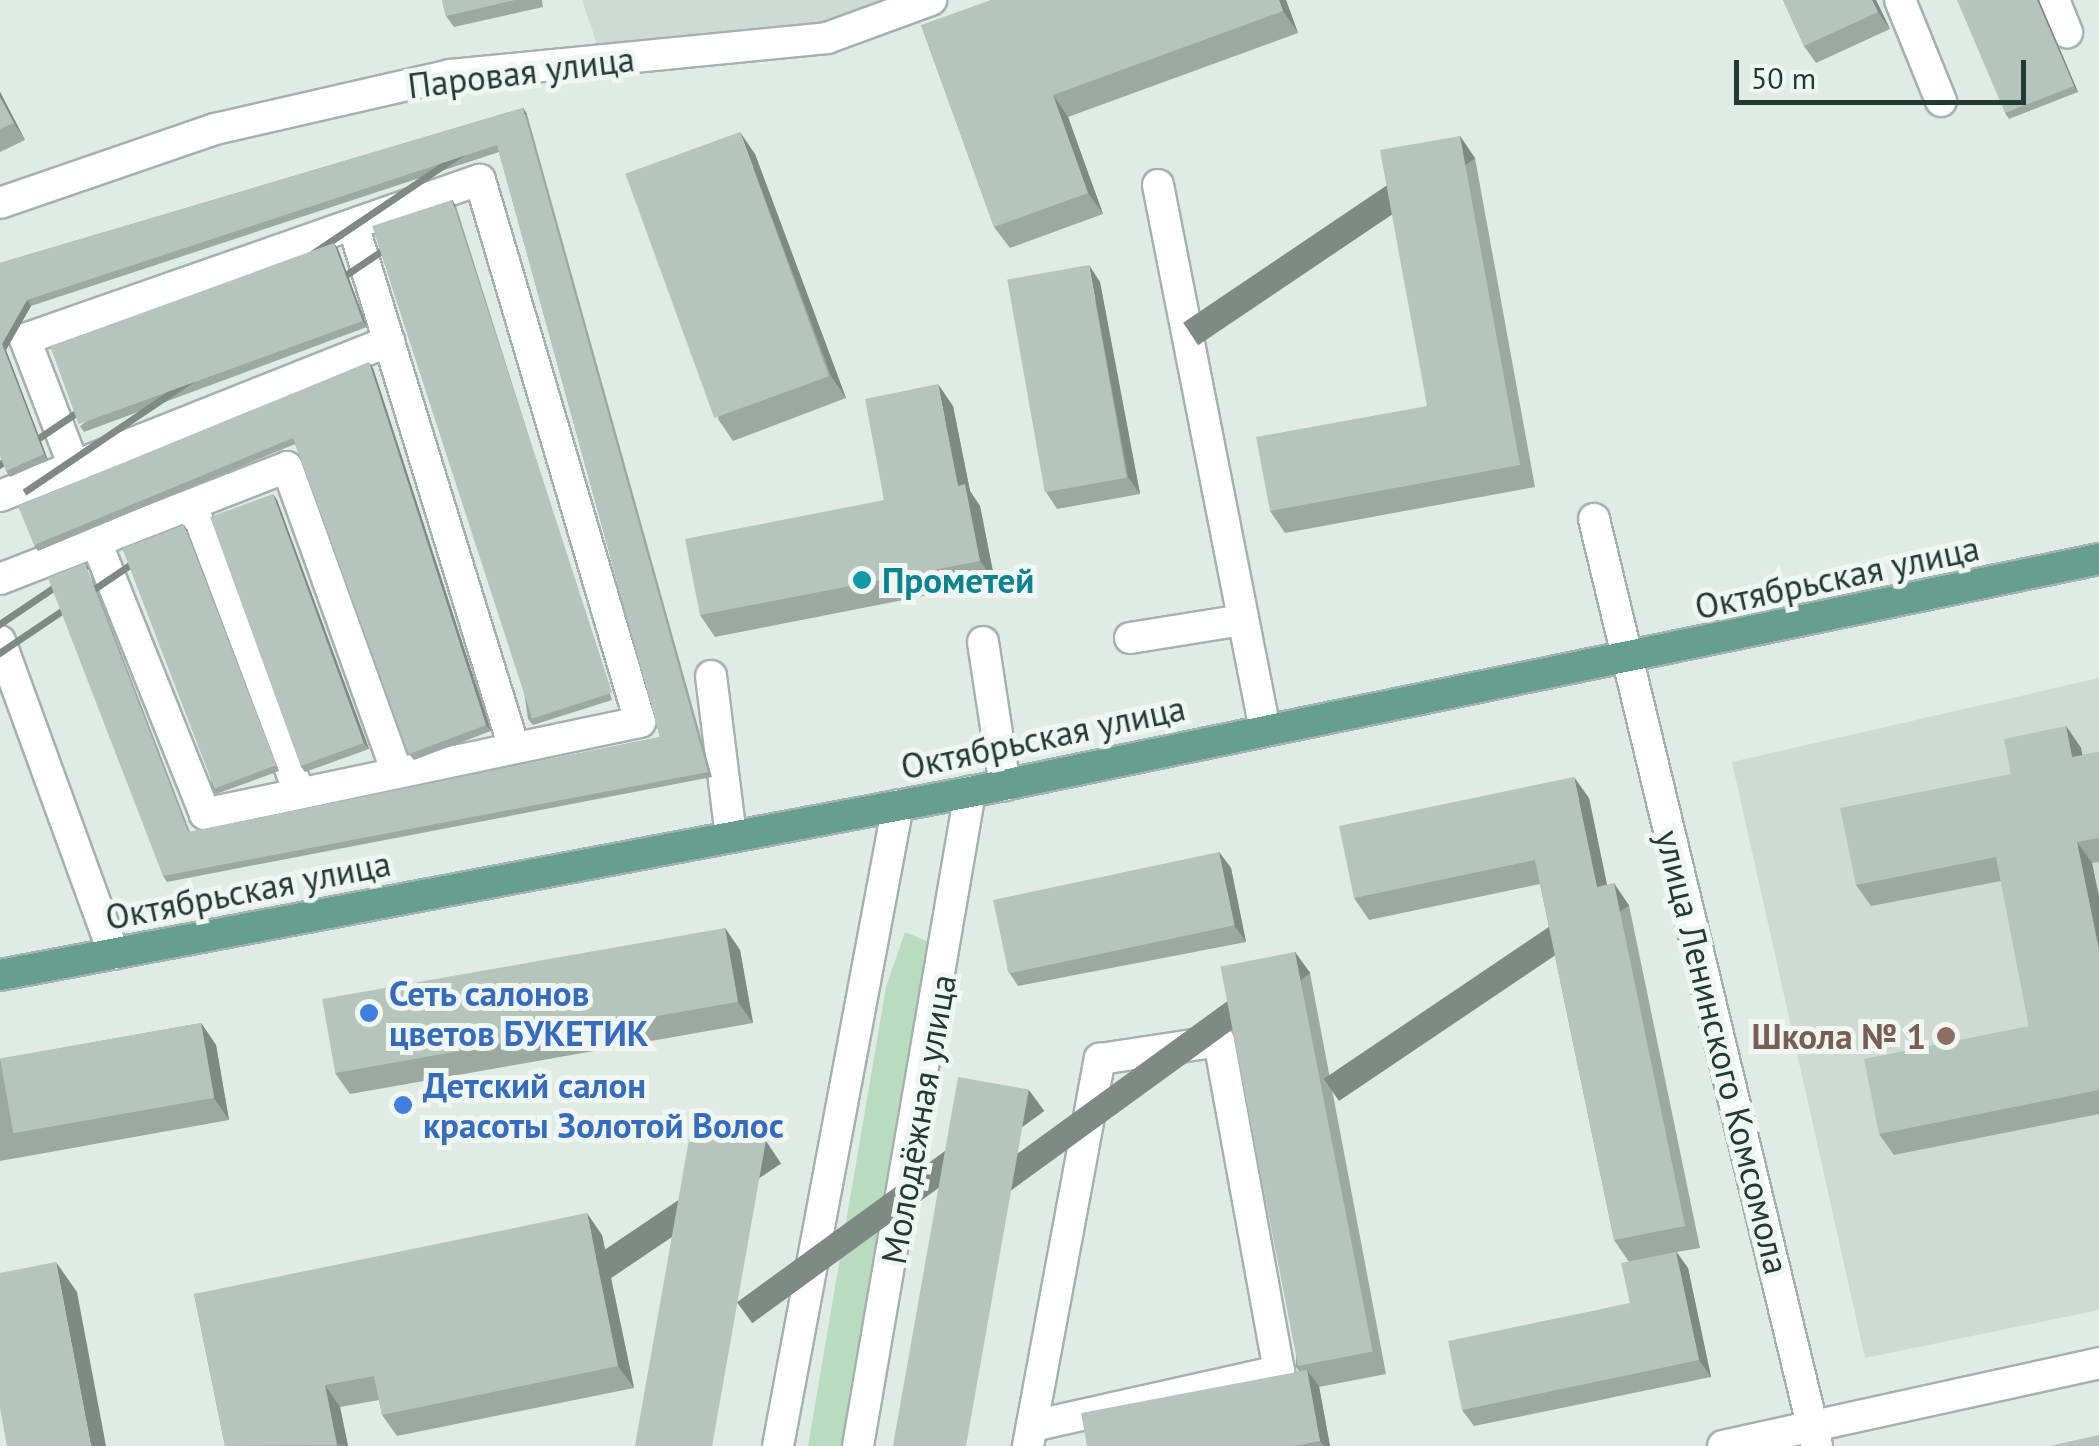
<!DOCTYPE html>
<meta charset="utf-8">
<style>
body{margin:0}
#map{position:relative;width:2099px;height:1446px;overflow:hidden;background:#e0ebe5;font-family:"PT Sans",sans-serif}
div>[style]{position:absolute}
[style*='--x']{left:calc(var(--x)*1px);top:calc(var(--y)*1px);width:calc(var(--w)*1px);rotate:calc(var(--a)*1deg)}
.built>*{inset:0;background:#cedad4}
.green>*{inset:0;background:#b9dcc0}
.roads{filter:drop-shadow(2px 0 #a3b2ac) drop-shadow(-2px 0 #a3b2ac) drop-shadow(0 2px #a3b2ac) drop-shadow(0 -2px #a3b2ac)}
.minor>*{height:30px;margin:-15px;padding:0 15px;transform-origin:15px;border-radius:15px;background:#fff}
.major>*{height:30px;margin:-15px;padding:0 15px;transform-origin:15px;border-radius:15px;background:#659f8d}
.wall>*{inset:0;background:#9ca9a3}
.shaded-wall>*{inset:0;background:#7f8a85;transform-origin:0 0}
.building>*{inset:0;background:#b5c5be;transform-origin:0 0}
.dots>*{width:28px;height:28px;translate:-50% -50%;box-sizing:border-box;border:5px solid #f0f7f3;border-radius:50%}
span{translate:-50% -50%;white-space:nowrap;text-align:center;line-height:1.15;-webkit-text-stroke:10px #f0f7f3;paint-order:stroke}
.street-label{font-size:35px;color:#213a32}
.culture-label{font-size:35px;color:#0d838f;font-weight:700}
.left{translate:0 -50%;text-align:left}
.shop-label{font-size:35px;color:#366cbe;font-weight:700}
.education-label{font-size:35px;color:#785e54;font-weight:700}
.right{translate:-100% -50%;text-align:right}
.scale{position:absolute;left:1734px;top:60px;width:292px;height:45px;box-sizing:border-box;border:5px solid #213a32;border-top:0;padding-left:12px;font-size:30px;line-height:35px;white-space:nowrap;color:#213a32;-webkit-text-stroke:8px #f0f7f3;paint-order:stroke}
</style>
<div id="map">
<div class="built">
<i style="clip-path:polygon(582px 0,886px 0,830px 22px,634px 58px,597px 44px)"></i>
<i style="clip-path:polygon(2099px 678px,2099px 1310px,1865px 1358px,1732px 762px)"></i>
</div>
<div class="green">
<i style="clip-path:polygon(905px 932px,929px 942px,841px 1446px,808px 1446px,886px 987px)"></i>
</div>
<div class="roads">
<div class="minor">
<i style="--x:1900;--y:0;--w:109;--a:67.9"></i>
<i style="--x:2054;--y:0;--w:35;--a:68"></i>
<i style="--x:1158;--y:185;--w:555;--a:78.89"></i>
<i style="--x:0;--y:203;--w:227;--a:-19"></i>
<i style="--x:215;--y:129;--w:242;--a:-12.9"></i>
<i style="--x:451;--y:75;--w:378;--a:-5.6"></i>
<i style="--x:827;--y:38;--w:111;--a:-20.1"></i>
<i style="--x:353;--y:225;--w:547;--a:72.89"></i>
<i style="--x:73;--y:464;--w:134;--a:-111"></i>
<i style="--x:25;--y:339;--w:482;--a:-19.3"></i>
<i style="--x:480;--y:180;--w:565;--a:73.55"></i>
<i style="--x:640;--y:722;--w:445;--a:168.1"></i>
<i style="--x:205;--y:814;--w:293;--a:-111.8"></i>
<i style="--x:0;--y:496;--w:419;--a:-21.7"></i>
<i style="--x:192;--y:505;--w:306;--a:69.6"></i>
<i style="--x:1594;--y:519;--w:953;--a:76.47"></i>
<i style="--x:0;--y:579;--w:308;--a:-21.3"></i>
<i style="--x:287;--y:467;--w:324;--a:70.2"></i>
<i style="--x:1130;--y:638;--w:114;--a:-9.1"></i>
<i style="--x:0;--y:641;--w:333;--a:70"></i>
<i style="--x:983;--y:642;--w:145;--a:81.3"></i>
<i style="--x:711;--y:676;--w:162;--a:82.9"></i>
<i style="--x:778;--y:1446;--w:652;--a:-79.4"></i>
<i style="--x:858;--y:1446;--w:664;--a:-80.28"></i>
<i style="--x:1028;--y:1446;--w:394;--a:-79.5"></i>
<i style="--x:1100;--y:1059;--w:120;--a:-8.6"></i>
<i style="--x:1219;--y:1041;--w:335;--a:79.7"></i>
<i style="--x:1279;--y:1371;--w:253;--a:167.4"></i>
<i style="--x:1723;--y:1446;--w:385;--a:-12.4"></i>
</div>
<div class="major">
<i style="--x:0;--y:975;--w:987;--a:-10.68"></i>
<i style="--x:970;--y:792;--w:1153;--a:-11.66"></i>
</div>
</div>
<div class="wall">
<i style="clip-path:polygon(442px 0,542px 0,543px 7px,454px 27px,446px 16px)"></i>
<i style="clip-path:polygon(1286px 0,1298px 33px,1068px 117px,1103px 214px,1010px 248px,994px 227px,921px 25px)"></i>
<i style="clip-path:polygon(1783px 0,1876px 0,1890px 29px,1816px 63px,1804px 46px)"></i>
<i style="clip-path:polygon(2039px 0,2078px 92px,2009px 119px,2005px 113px)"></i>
<i style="clip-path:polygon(0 92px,25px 140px,0 152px)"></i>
<i style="clip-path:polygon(523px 108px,527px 114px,712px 777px,167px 882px,163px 876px,89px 569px,190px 832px,660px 737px,499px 152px,31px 306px,6px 350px,48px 460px,10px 477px,6px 471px,0 263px)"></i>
<i style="clip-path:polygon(1460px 136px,1475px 158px,1535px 487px,1285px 533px,1270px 511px,1427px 406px)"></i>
<i style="clip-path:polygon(755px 154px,846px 398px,733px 441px,718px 419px)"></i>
<i style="clip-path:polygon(452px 200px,456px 206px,612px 700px,533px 725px,528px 719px)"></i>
<i style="clip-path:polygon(334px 243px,338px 249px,367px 327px,84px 432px,80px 426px)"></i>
<i style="clip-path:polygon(1100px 282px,1140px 494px,1057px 509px,1046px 492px)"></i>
<i style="clip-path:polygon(373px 368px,491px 731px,414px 760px,409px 754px,295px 444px,38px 551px,34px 545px)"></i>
<i style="clip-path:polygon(953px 406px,970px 491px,980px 506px,995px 582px,715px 637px,700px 615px,884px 500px)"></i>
<i style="clip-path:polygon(273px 494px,277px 500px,369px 749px,305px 772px,301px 767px)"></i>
<i style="clip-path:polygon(184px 525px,188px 531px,279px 771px,216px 794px,212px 788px)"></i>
<i style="clip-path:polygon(2066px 726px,2081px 748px,2082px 755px,2099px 752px,2099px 862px,2092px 863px,2099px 897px,2099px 1114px,1894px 1155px,1879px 1134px,2029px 1026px,2001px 881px,1871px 906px,1856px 885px,2011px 774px)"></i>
<i style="clip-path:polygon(1589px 798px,1607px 885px,1629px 905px,1700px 1248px,1677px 1252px,1688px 1268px,1711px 1377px,1474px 1426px,1462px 1410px,1630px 1303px,1629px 1262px,1614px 1240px,1540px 884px,1369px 920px,1354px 898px)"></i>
<i style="clip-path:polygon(1219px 852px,1231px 868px,1246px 942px,1018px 986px,1007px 969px)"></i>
<i style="clip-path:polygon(725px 928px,740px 950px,753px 1023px,350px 1094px,335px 1073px)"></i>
<i style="clip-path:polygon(1295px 952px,1310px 973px,1386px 1374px,1319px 1387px,1330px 1446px,1087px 1446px,1299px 1371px,1296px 1367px)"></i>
<i style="clip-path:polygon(201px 1023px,216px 1045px,229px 1120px,0 1161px,0 1059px)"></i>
<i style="clip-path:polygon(602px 1235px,634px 1388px,397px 1436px,382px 1415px,379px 1400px,340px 1407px,348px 1446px,225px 1446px,194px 1294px)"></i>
</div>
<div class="shaded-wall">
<i style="clip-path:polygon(1279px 0,1286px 0,1298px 33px,1283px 11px)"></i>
<i style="clip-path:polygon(1872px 0,1876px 0,1890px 29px,1878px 12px)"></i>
<i style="clip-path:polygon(2037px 0,2039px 0,2078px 92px,2074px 86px)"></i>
<i style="clip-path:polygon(0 92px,25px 140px,14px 123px,0 97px)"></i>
<i style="clip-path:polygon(1053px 95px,1068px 117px,1103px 214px,1088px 193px)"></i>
<i style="left:523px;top:108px;width:7px;height:689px;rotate:56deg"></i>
<i style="clip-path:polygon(740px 132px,755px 154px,846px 398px,831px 376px)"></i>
<i style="left:1460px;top:136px;width:27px;height:334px;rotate:56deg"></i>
<i style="left:452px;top:200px;width:7px;height:518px;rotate:56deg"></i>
<i style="clip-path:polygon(334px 243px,338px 249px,367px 327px,363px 321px)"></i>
<i style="clip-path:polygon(1089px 265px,1100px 282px,1140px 494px,1128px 477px)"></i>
<i style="clip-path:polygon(27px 300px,31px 306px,6px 350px,48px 460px,44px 454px,2px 344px)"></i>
<i style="clip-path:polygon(369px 362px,373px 368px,491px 731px,486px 725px)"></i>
<i style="clip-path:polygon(938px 384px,953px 406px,970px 491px,980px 506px,995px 582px,980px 561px,958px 486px)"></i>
<i style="clip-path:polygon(273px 494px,277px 500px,369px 749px,364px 743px)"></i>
<i style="left:184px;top:525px;width:7px;height:257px;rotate:56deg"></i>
<i style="left:85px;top:563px;width:7px;height:288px;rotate:56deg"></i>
<i style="clip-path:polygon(2066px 726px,2081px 748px,2087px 779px,2072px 757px)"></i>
<i style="clip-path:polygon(1574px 777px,1589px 798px,1612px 909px,1597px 887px)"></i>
<i style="clip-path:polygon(2077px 842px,2092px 863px,2099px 897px,2099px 950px)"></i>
<i style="clip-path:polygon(1219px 852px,1231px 868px,1246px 942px,1234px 925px)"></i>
<i style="left:1614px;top:883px;width:27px;height:350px;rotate:56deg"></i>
<i style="clip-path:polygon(725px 928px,740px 950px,753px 1023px,738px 1002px)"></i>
<i style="left:1295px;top:952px;width:26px;height:407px;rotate:54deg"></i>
<i style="clip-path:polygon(201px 1023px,216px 1045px,229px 1120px,214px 1098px)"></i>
<i style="left:1029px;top:1090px;width:26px;height:361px;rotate:54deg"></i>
<i style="left:766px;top:1141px;width:27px;height:310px;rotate:56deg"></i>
<i style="clip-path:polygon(587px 1213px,602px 1235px,634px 1388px,618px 1366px)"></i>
<i style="clip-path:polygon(1676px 1252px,1688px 1268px,1711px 1377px,1699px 1360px)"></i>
<i style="clip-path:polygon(56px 1262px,77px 1292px,106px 1446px,91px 1446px)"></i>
<i style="clip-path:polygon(1307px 1370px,1319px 1386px,1330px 1446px,1324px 1446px,1320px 1441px)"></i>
<i style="clip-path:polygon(325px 1385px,340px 1407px,348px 1446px,337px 1445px)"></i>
</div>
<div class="building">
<i style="clip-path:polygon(442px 0,515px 0,446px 16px)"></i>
<i style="clip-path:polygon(991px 0,1279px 0,1283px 11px,1053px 95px,1088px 193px,994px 227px,921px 25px)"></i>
<i style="clip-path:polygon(1783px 0,1872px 0,1878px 12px,1804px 46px)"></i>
<i style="clip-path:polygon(1957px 0,2037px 0,2074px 86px,2005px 113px)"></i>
<i style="clip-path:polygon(0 97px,14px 123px,0 129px)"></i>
<i style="clip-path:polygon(523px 108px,708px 772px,163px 876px,48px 578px,85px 563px,188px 832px,660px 737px,497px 145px,27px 300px,2px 344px,44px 454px,6px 471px,0 456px,0 263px)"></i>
<i style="left:740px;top:132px;width:260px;height:122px;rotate:70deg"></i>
<i style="clip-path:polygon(1460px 136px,1520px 465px,1270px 511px,1256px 437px,1427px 406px,1380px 150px)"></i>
<i style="left:452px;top:200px;width:518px;height:84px;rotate:72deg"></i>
<i style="left:334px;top:243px;width:83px;height:302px;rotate:70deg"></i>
<i style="left:1089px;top:265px;width:216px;height:83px;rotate:80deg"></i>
<i style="clip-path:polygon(369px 362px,486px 725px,409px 754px,293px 438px,34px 545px,18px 506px)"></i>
<i style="clip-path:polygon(938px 384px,958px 486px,965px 484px,980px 561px,700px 615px,685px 539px,884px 500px,865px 399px)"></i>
<i style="left:273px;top:494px;width:265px;height:67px;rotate:70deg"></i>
<i style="left:184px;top:525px;width:257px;height:66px;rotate:69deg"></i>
<i style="clip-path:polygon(2066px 726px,2072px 757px,2099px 752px,2099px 838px,2077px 842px,2099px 950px,2099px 1090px,1879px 1134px,1864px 1059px,2029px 1026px,1996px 857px,1856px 885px,1840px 808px,2011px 774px,2004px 739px)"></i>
<i style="clip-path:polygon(1574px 777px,1597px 887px,1614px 883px,1685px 1226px,1614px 1240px,1535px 860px,1354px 898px,1339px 826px)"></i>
<i style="left:1219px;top:852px;width:75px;height:231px;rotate:78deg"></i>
<i style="left:725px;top:928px;width:75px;height:409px;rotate:80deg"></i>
<i style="left:1295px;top:952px;width:407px;height:76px;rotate:79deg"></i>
<i style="left:201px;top:1023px;width:76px;height:204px;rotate:80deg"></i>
<i style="left:958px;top:1077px;width:72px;height:375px;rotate:10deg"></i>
<i style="left:691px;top:1128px;width:76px;height:323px;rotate:10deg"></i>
<i style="clip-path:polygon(587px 1213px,618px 1366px,382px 1415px,374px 1376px,325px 1385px,337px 1445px,225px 1446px,194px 1294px)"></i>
<i style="clip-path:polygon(1676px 1252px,1699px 1360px,1462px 1410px,1448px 1341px,1630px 1303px,1621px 1263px)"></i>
<i style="clip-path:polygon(56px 1262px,91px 1446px,7px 1446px,0 1408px,0 1273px)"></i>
<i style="clip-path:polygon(1307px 1370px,1320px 1441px,1294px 1446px,1087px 1446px,1081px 1413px)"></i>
<i style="clip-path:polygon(2099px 1435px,2099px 1446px,2049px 1446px)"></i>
</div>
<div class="dots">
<i style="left:862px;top:580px;background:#0f9aa8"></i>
<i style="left:369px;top:1013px;background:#3f7fe0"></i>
<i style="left:1946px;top:1036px;background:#8d6e63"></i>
<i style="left:403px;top:1105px;background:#3f7fe0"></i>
</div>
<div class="street-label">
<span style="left:521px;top:72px;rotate:-7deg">Паровая улица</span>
<span style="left:1837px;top:577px;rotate:-12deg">Октябрьская улица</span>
<span style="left:1043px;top:737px;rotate:-12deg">Октябрьская улица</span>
<span style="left:248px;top:890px;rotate:-11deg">Октябрьская улица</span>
<span style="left:1723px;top:1052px;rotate:76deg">улица Ленинского Комсомола</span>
<span style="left:918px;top:1119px;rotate:-80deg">Молодёжная улица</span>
</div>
<div class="culture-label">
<span class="left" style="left:882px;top:580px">Прометей</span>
</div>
<div class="shop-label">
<span class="left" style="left:389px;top:1013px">Сеть салонов<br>цветов БУКЕТИК</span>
<span class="left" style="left:423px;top:1105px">Детский салон<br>красоты Золотой Волос</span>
</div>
<div class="education-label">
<span class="right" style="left:1926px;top:1036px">Школа № 1</span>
</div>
<div class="scale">50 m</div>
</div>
